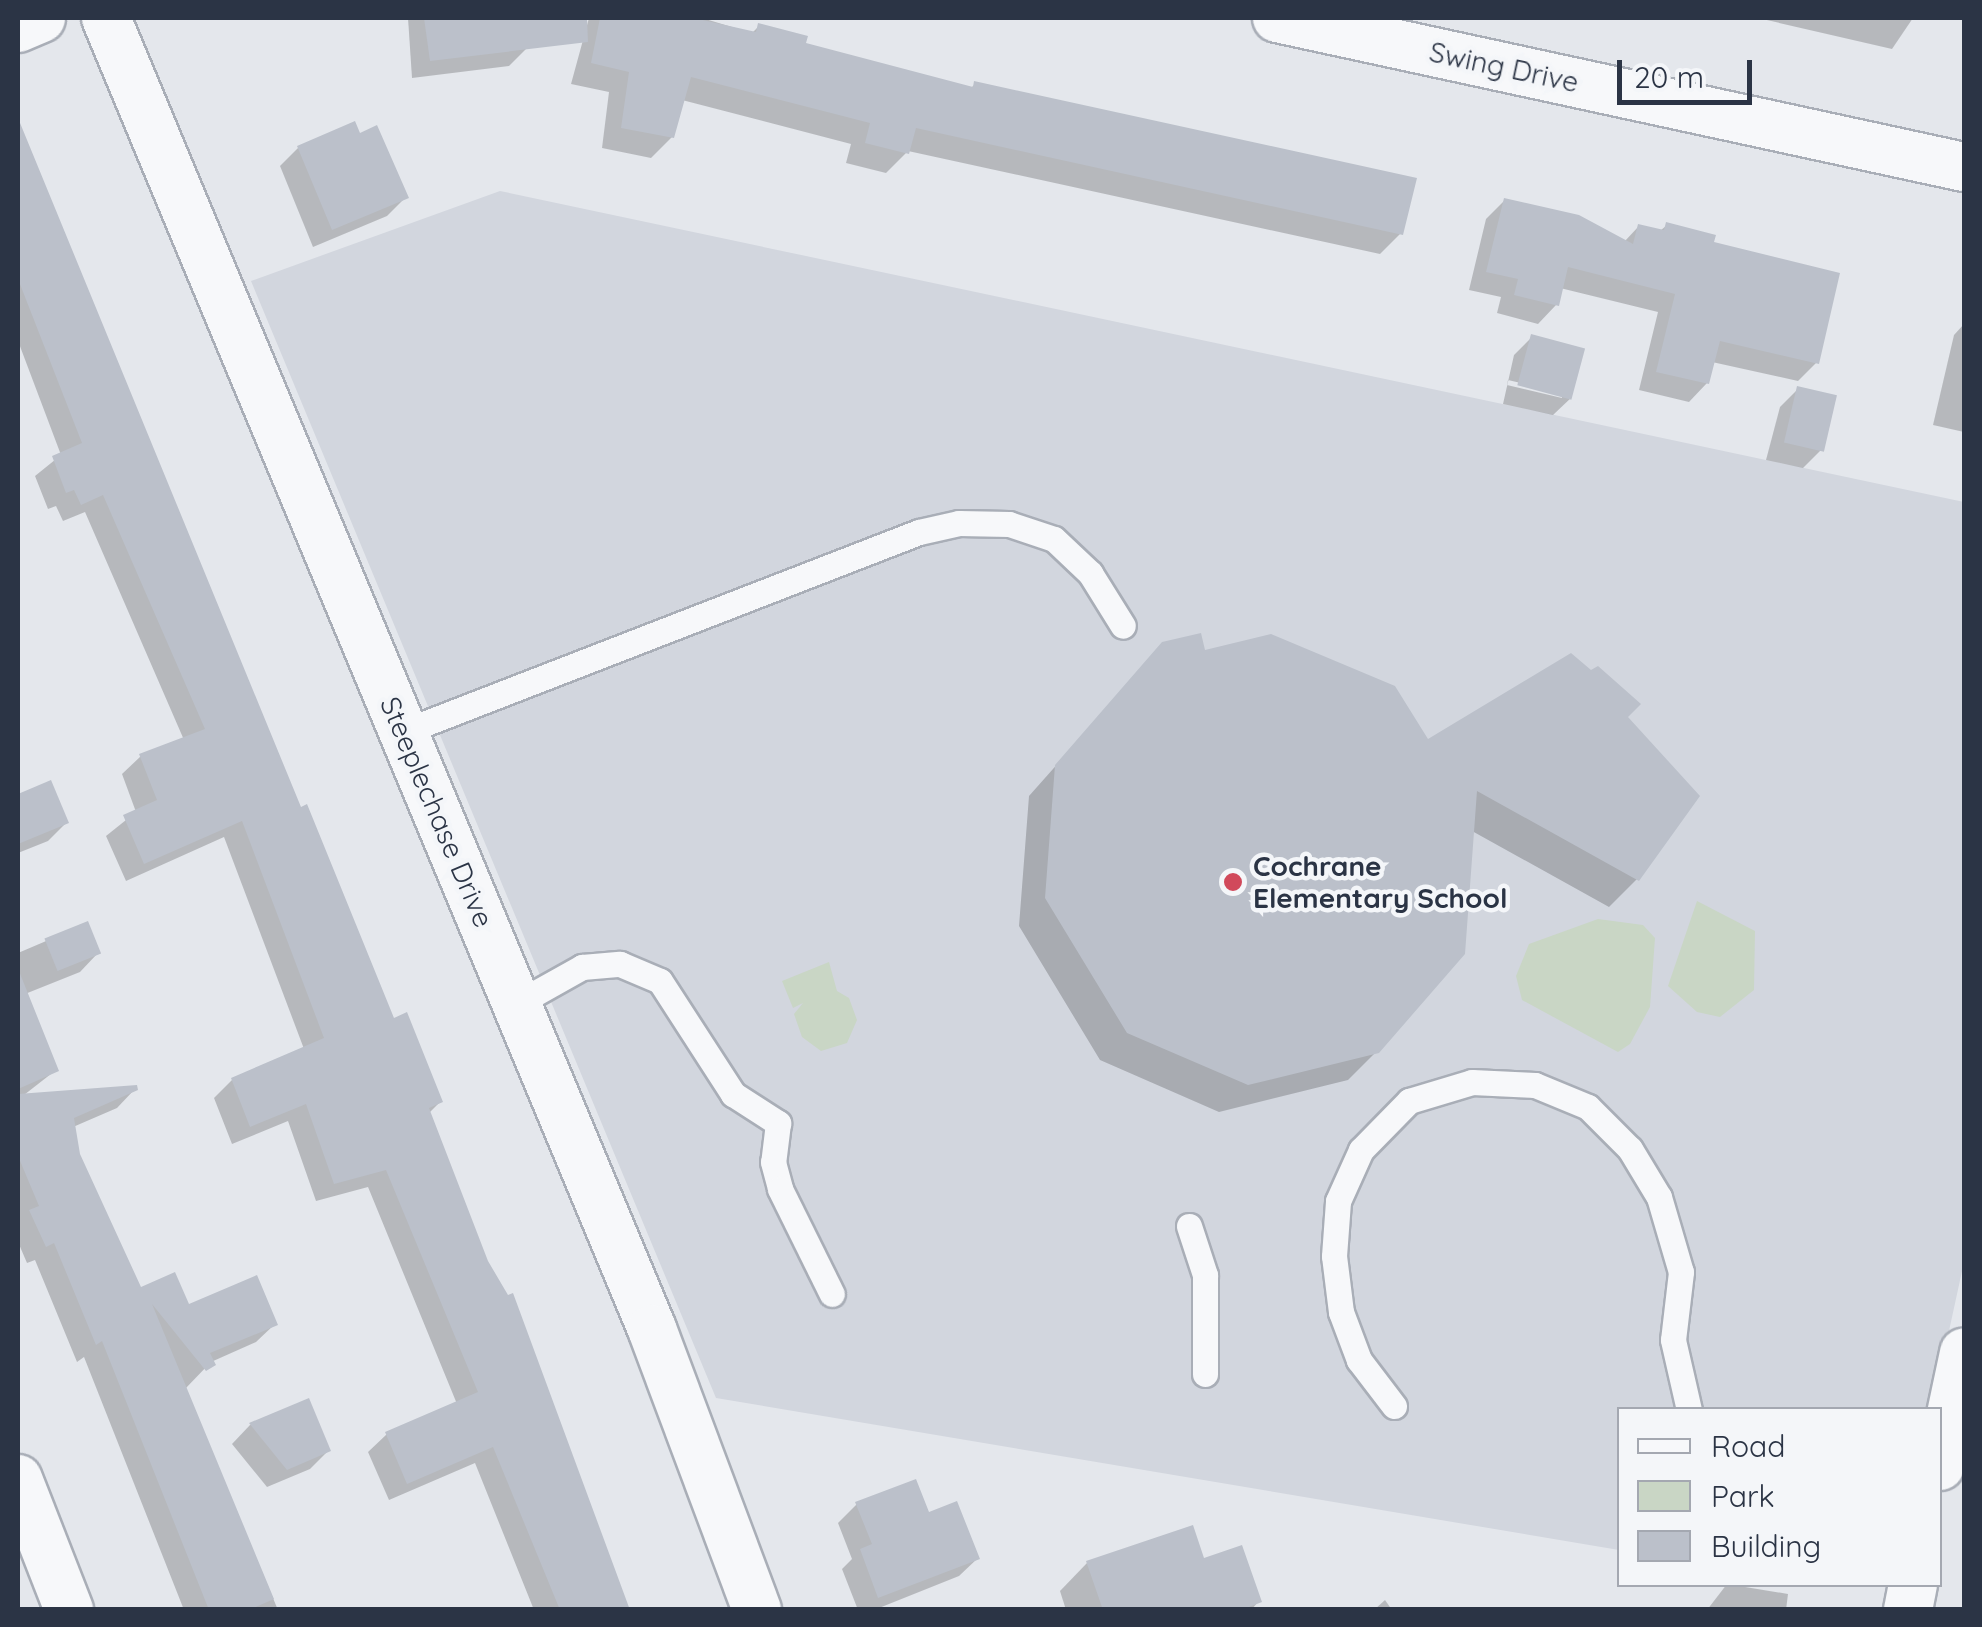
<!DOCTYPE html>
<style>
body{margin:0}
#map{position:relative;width:1982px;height:1627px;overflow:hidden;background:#e4e7ec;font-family:Quicksand,sans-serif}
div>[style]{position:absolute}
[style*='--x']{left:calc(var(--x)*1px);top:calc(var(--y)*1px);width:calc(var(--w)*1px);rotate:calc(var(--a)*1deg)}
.built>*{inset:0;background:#d2d6de}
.green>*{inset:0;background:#c9d6c5}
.shadow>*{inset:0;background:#0003}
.building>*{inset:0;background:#bbc0ca;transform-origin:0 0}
.roads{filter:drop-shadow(2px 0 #a9aeb7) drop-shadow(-2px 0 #a9aeb7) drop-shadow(0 2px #a9aeb7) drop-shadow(0 -2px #a9aeb7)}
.lane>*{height:25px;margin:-12.5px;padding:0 12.5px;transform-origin:12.5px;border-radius:12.5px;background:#f7f8fa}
.street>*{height:48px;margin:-24px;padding:0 24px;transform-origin:24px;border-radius:24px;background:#f7f8fa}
.dots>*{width:28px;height:28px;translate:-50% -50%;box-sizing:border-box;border:5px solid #f4f6f9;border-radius:50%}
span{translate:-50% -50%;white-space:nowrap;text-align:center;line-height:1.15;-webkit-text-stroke:9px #f4f6f9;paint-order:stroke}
.street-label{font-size:28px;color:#2b3445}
.poi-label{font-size:28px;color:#2b3445;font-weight:700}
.left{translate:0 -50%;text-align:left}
.frame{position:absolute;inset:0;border:20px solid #2b3445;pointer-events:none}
.legend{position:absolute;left:1617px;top:1407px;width:325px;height:180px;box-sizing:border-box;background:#f4f6f9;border:2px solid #a4a8b1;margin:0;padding:12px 18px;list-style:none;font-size:30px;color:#2b3445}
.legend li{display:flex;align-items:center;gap:20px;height:50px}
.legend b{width:50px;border:2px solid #a4a8b1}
.scale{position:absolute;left:1617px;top:60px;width:135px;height:45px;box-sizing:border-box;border:5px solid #2b3445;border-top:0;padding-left:12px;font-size:30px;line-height:35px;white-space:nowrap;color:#2b3445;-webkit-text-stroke:8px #f4f6f9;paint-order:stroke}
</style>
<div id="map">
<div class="built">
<i style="clip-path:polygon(500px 191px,1964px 502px,1964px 1262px,1932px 1409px,1620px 1410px,1619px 1550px,716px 1398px,251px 281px)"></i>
</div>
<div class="green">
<i style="clip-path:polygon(1697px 901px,1755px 931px,1754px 990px,1720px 1017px,1697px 1012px,1668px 986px)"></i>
<i style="clip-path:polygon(1598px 919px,1643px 925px,1655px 938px,1650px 1007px,1630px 1044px,1618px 1052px,1522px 1000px,1516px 976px,1529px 944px)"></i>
<i style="clip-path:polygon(829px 962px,837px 991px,849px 998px,857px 1020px,847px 1043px,821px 1051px,802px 1037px,794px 1014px,803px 1003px,793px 1008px,782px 981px)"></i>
</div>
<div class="shadow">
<i style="clip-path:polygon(408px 18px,524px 18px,527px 48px,509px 66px,412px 78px)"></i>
<i style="clip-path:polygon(589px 18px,702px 18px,752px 33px,759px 26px,803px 45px,970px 89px,975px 84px,1401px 233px,1380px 254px,908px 151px,886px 173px,846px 163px,851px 144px,682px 100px,672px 137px,651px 158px,602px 148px,609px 92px,571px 84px)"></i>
<i style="clip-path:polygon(1758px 18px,1913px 18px,1892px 49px)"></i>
<i style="clip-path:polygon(298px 148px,406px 197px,387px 216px,313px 247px,280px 166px)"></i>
<i style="clip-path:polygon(33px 161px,300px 810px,392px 1021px,440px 1102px,429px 1113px,486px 1262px,506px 1298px,512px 1296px,628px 1610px,534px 1610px,475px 1463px,389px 1500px,368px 1452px,387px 1434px,457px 1404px,368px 1187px,316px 1201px,288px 1121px,232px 1144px,214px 1098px,232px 1080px,304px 1049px,224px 837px,126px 881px,106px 836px,136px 812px,122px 774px,141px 756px,184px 740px,85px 512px,63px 521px,56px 506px,48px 509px,35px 476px,61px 455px,18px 341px,18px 168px)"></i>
<i style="clip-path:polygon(1504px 201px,1624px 242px,1639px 226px,1660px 231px,1667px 225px,1711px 244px,1817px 362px,1798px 381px,1712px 362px,1707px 383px,1689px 402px,1639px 390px,1658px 312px,1560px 288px,1556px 305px,1538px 324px,1497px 313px,1501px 297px,1469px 290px,1486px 219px)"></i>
<i style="clip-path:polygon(1964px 324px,1964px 432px,1933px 425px,1954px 335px)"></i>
<i style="clip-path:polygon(evenodd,1532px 337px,1572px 397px,1553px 415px,1503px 404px,1514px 355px,1532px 337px,1508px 380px,1562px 393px,1562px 398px,1507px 385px,1508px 380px)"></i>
<i style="clip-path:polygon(1798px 389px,1821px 450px,1803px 468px,1766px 460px,1780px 407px)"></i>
<i style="clip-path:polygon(1164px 644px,1203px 653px,1427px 743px,1625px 717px,1637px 879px,1609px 907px,1472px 831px,1377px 1051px,1348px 1080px,1219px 1112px,1100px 1060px,1019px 926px,1029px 796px)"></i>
<i style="clip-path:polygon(50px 783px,66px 823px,48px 841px,18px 853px,18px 797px)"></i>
<i style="clip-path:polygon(86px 924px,98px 953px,80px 972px,25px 994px,56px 1070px,24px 1095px,135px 1089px,117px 1108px,73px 1127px,78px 1155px,140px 1290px,188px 1307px,275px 1324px,256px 1342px,211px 1362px,185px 1389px,278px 1610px,184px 1610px,84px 1357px,77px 1362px,35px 1260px,27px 1263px,18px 1242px,18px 953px)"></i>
<i style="clip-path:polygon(308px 1401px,328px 1451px,310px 1469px,267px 1487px,232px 1444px,250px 1425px)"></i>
<i style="clip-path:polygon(857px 1504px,928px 1515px,978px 1558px,959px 1576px,874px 1610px,858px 1610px,842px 1569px,852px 1559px,838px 1523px)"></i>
<i style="clip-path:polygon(1202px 1562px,1259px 1601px,1251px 1610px,1066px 1610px,1060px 1591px,1087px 1563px)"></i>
<i style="clip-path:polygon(1727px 1584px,1788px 1594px,1786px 1610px,1707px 1610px)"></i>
<i style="clip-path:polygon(1385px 1600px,1392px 1610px,1374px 1610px)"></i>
</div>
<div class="building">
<i style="clip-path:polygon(424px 18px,587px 18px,588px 42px,430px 61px)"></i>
<i style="clip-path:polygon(600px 18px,694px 18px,756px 32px,758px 23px,808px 36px,806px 43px,973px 87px,974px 81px,1417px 178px,1403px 235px,916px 128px,909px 154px,865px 143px,870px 123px,691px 77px,674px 138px,621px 128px,629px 72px,591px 63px)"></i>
<i style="clip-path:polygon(18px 118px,301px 807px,307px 804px,394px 1018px,407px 1012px,443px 1102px,429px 1108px,488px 1261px,508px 1295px,513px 1293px,630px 1610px,560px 1610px,493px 1447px,407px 1484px,385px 1432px,478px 1392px,386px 1170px,334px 1184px,306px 1104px,250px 1127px,231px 1078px,324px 1038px,242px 821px,144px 864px,123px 815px,157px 800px,139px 754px,205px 729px,103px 495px,81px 505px,74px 490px,66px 493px,52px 456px,82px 443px,18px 279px)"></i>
<i style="clip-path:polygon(355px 121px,360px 133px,377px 125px,409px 198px,332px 230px,297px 146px)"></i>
<i style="clip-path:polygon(1504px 198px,1579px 215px,1633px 244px,1638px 224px,1664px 230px,1666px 222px,1716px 235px,1714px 242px,1840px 273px,1819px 364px,1720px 341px,1709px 384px,1656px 372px,1675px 294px,1568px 267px,1559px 306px,1514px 295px,1518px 279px,1486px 272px)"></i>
<i style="left:1531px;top:334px;width:56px;height:53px;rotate:15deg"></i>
<i style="left:1797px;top:386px;width:41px;height:58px;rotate:13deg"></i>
<i style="clip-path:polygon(1201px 633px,1205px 650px,1271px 634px,1395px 686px,1428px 739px,1571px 653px,1591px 670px,1598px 666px,1641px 704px,1628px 717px,1700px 796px,1639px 881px,1477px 791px,1465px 954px,1379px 1053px,1248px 1085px,1127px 1033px,1045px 898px,1055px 765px,1162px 642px)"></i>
<i style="clip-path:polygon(51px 780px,69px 823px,18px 844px,18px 794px)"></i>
<i style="left:88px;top:921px;width:35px;height:47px;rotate:68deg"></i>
<i style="clip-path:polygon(19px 971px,59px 1071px,18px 1089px,18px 972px)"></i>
<i style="clip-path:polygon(137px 1085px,138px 1090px,74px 1118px,80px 1154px,141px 1287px,175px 1272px,189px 1304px,257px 1275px,278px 1325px,210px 1353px,216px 1365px,206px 1371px,152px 1304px,274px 1599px,249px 1610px,209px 1610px,102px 1341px,96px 1345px,54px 1243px,46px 1247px,29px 1210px,39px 1206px,18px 1156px,18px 1094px)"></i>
<i style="clip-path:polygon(309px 1398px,331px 1451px,287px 1470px,249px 1423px)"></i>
<i style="clip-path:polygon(916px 1479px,929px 1512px,957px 1501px,980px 1559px,878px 1598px,860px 1549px,872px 1544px,855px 1502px)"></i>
<i style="clip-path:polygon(1193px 1525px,1204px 1558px,1242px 1545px,1262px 1602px,1241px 1610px,1103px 1610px,1086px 1561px)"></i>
</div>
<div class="roads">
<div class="lane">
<i style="--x:403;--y:732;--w:553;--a:-21.19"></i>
<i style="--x:919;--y:532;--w:41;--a:-12.7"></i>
<i style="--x:959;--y:523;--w:50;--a:1.1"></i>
<i style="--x:1009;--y:524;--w:47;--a:18.4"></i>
<i style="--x:1054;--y:539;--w:50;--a:43.4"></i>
<i style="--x:1090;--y:573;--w:62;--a:58.1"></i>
<i style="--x:516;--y:1004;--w:76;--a:-29.3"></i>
<i style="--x:582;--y:967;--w:38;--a:-5"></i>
<i style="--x:620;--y:964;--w:43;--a:23"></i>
<i style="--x:660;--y:981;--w:135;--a:57.1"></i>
<i style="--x:733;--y:1094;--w:54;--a:32.8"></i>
<i style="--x:778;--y:1123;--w:39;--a:97"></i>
<i style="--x:773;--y:1162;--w:28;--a:75"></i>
<i style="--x:780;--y:1189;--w:117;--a:63.7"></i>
<i style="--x:1189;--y:1226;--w:52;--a:71.9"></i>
<i style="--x:1205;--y:1275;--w:99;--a:90"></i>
<i style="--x:1394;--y:1406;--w:58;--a:-127.3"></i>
<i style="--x:1359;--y:1360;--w:51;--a:-110.6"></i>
<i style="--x:1341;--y:1312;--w:56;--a:-97.1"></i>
<i style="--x:1334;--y:1256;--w:55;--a:-85.8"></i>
<i style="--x:1338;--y:1201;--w:56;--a:-65.7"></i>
<i style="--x:1361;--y:1150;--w:69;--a:-45.6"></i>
<i style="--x:1409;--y:1101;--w:66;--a:-16.8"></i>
<i style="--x:1472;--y:1082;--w:63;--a:2.7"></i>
<i style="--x:1535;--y:1085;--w:57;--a:22.5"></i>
<i style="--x:1588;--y:1107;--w:59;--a:45"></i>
<i style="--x:1630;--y:1149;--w:56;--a:58.9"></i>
<i style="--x:1659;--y:1197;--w:78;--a:73.7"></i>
<i style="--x:1681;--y:1272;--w:68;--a:96.7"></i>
<i style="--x:1673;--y:1340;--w:72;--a:77.1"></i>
</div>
<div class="street">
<i style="--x:106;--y:18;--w:1420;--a:67.39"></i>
<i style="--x:652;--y:1329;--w:300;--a:69.5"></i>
<i style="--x:1277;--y:18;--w:703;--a:12.24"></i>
<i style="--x:18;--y:28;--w:25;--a:-23"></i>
<i style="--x:1940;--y:1466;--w:116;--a:-78"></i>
<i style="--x:18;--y:1479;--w:141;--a:68.7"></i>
<i style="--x:1908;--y:1610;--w:26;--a:-79"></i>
</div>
</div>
<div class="dots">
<i style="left:1233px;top:882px;background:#d1495b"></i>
</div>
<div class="street-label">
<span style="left:1504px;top:67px;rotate:12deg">Swing Drive</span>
<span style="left:437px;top:812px;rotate:67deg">Steeplechase Drive</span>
</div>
<div class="poi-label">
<span class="left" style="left:1253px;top:882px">Cochrane<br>Elementary School</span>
</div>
<div class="frame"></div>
<ul class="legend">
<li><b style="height:12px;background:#f7f8fa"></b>Road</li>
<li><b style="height:28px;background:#c9d6c5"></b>Park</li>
<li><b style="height:28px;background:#bbc0ca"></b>Building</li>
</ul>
<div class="scale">20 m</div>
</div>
